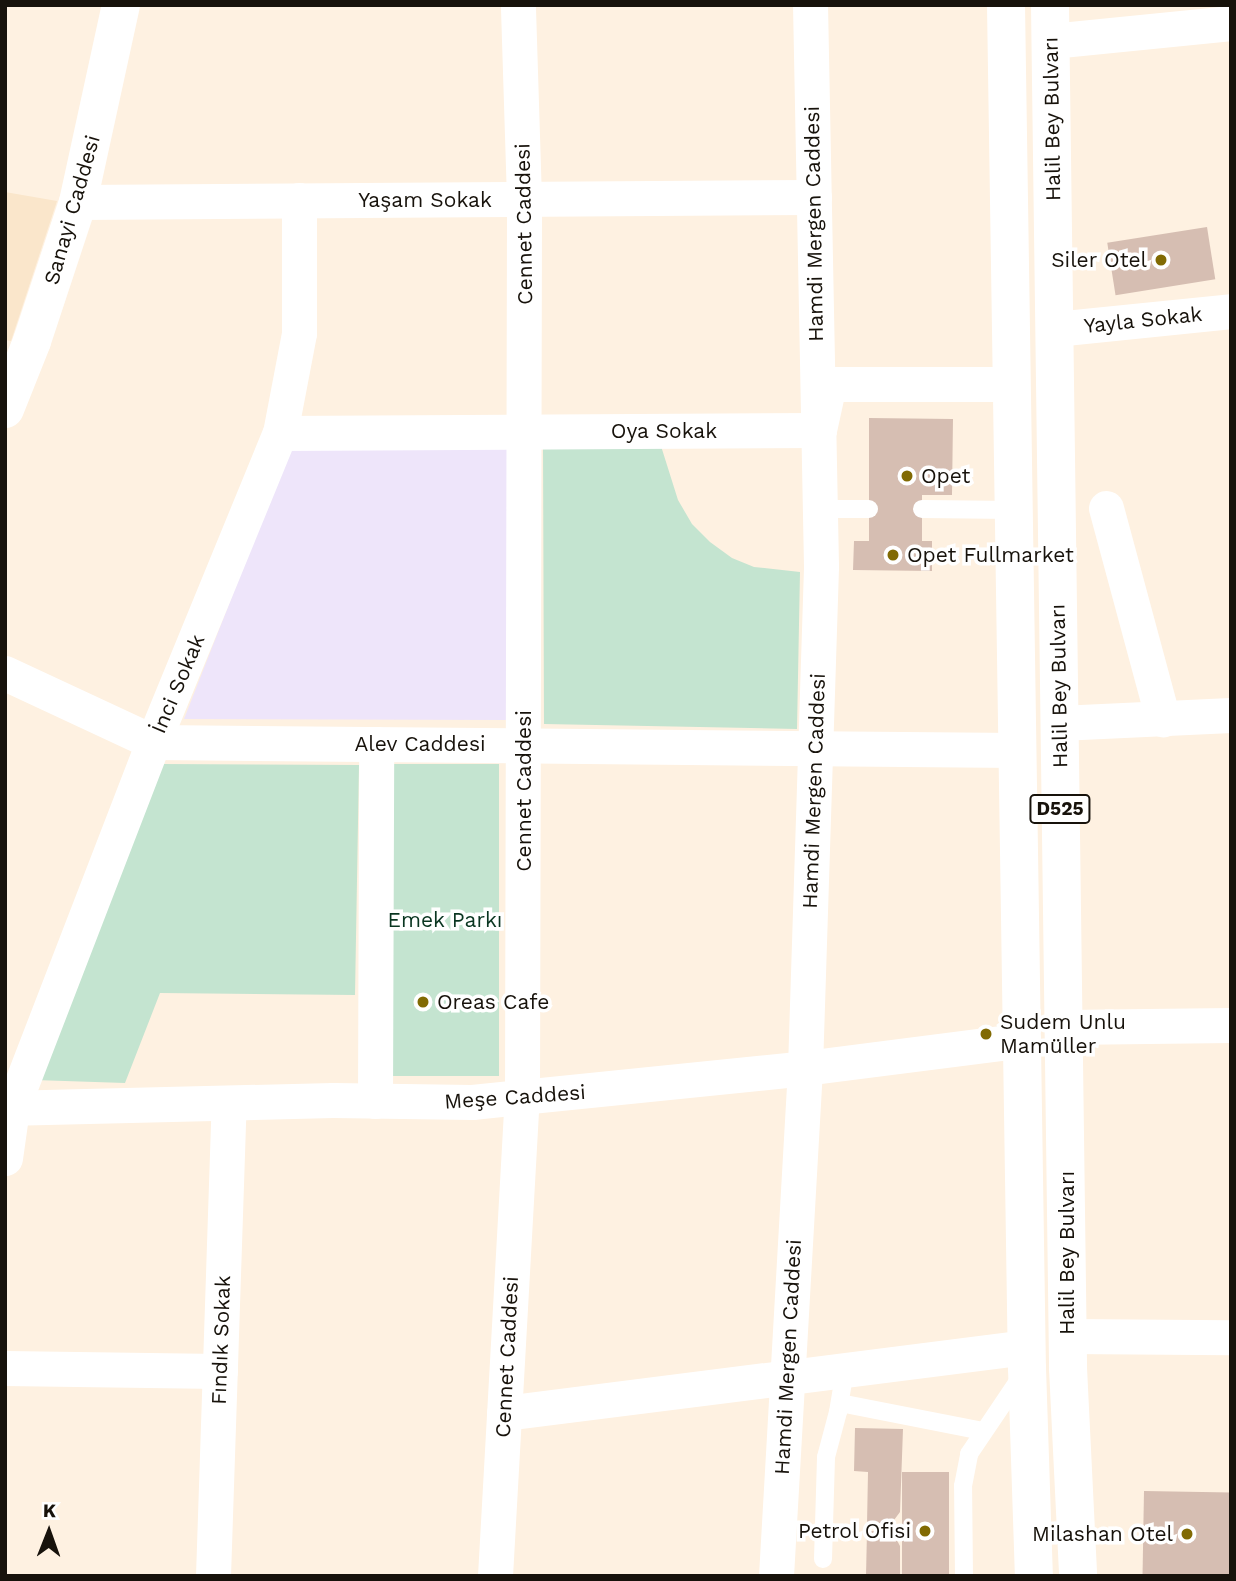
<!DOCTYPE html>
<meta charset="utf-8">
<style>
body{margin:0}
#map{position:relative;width:1236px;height:1581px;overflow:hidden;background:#fef1e1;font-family:"Work Sans",sans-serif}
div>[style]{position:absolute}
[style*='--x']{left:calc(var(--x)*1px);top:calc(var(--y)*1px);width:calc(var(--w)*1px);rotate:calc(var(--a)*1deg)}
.built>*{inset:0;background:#fae6cb}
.education>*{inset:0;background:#eee5fa}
.green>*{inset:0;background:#c4e4d0;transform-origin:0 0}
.building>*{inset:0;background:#d6beb2;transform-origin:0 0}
.service>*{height:18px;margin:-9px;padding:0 9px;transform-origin:9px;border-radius:9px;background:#fff}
.minor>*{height:35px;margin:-17.5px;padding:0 17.5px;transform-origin:17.5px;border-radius:17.5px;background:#fff}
.tertiary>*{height:38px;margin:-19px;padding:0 19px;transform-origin:19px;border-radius:19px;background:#fff}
.trunk>*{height:38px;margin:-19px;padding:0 19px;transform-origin:19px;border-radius:19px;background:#fff}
.dots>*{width:19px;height:19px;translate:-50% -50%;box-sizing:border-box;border:4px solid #fff;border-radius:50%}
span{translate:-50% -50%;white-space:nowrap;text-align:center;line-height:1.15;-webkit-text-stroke:7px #fff;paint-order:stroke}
.shield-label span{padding:2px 5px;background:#fff;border:2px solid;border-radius:5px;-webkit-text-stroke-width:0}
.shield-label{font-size:19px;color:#17120b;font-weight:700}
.street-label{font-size:21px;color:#17120b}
.poi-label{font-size:21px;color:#17120b}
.right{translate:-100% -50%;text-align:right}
.left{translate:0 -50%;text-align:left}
.park-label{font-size:21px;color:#093520}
.frame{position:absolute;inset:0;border:7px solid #17120b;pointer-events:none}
.north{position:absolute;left:14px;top:1497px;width:70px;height:70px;-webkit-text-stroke:5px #fff;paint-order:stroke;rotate:1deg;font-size:19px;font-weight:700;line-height:28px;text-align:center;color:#17120b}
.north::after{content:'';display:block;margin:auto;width:24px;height:32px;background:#17120b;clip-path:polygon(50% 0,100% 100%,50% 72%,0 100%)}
</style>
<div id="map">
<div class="built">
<i style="clip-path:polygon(5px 192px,57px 201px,11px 341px,5px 340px)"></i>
</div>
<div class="education">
<i style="clip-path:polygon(509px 445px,509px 720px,184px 719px,291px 446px)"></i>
</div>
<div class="green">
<i style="clip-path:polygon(543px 446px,661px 446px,678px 500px,692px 524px,710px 542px,732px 558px,754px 567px,800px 572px,797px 729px,544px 724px)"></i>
<i style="clip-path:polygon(161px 764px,359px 765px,355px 995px,160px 993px,125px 1083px,35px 1080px)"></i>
<i style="left:391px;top:764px;width:108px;height:312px"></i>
</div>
<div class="building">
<i style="left:1207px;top:227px;width:53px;height:101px;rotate:81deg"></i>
<i style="clip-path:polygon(869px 418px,953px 419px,952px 495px,922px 495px,922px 541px,932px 541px,932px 571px,853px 570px,854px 541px,869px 541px)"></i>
<i style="clip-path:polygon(855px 1428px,903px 1429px,900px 1512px,891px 1524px,867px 1524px,868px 1472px,854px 1471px)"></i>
<i style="left:902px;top:1472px;width:47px;height:104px"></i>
<i style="left:1144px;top:1491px;width:87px;height:85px;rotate:1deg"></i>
<i style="clip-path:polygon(867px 1531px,892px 1531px,900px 1546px,900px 1576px,866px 1576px)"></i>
</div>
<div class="service">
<i style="--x:820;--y:509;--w:49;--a:0"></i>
<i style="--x:922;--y:509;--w:92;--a:0.6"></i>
<i style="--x:840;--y:1403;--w:146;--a:11.1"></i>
<i style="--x:823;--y:1559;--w:102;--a:-88.3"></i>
<i style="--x:826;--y:1457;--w:47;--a:-75.1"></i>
<i style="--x:838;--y:1412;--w:43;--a:-80.5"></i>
<i style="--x:964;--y:1576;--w:90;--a:-90.6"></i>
<i style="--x:963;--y:1486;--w:33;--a:-79"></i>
<i style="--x:969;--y:1454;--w:93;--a:-56"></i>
</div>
<div class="minor">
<i style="--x:1051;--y:41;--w:181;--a:-5.7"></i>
<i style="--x:78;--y:202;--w:736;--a:-0.39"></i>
<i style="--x:1055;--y:329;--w:177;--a:-5.8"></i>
<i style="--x:280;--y:433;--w:539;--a:-0.32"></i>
<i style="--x:819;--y:430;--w:47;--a:-77.7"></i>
<i style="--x:829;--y:384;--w:183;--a:0"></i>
<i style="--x:1106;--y:508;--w:219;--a:74.9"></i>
<i style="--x:5;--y:673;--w:163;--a:25"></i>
<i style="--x:153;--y:742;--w:865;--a:0.53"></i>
<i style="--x:1059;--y:723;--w:172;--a:-2.7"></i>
<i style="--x:1065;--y:1027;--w:166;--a:-0.7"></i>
<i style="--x:375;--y:1101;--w:357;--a:-89.8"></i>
<i style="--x:5;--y:1108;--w:328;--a:-1.4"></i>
<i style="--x:333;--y:1100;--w:139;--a:0.8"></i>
<i style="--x:472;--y:1102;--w:335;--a:-5.8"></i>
<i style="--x:805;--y:1068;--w:220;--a:-7.3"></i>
<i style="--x:5;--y:1158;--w:50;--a:-82"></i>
<i style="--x:12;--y:1108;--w:392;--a:-68.9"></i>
<i style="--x:153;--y:742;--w:334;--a:-67.7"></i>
<i style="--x:280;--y:433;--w:102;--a:-79.2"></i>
<i style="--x:299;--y:333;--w:133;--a:-90"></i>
<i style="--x:1068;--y:1336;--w:163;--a:0.4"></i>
<i style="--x:5;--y:1368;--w:215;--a:0.8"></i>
<i style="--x:504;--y:1413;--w:527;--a:-7.19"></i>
<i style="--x:213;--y:1576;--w:472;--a:-88.1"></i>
<i style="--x:495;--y:1576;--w:478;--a:-86.8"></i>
<i style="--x:522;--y:1099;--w:900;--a:-89.87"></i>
<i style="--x:524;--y:199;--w:194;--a:-91.8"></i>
<i style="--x:776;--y:1576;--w:509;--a:-86.73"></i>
<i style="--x:805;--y:1068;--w:502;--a:-88.17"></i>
<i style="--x:821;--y:566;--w:561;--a:-91.12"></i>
</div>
<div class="tertiary">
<i style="--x:5;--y:409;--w:73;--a:-68.3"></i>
<i style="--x:32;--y:341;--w:146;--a:-71.7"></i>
<i style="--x:78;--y:202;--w:202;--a:-77.7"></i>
</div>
<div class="trunk">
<i style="--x:1006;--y:5;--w:1363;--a:89.12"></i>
<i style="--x:1027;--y:1368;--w:208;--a:88.1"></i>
<i style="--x:1050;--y:5;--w:1363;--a:89.24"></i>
<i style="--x:1068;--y:1368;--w:208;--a:87.2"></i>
</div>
<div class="dots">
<i style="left:1161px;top:260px;background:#816a03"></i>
<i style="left:907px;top:476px;background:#816a03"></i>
<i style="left:893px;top:555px;background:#816a03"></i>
<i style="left:423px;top:1002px;background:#816a03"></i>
<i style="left:986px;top:1034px;background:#816a03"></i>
<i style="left:925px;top:1531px;background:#816a03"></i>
<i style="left:1187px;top:1534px;background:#816a03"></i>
</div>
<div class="shield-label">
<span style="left:1060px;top:809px">D525</span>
</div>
<div class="street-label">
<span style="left:1052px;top:119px;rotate:-91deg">Halil Bey Bulvarı</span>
<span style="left:425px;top:200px">Yaşam Sokak</span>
<span style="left:72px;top:210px;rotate:-74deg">Sanayi Caddesi</span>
<span style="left:524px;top:224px;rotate:-91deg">Cennet Caddesi</span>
<span style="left:814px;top:224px;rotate:-91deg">Hamdi Mergen Caddesi</span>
<span style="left:1143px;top:320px;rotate:-6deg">Yayla Sokak</span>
<span style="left:664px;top:431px">Oya Sokak</span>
<span style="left:178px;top:684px;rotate:-67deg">İnci Sokak</span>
<span style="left:1059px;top:686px;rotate:-91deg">Halil Bey Bulvarı</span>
<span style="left:420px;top:744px">Alev Caddesi</span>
<span style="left:524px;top:791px;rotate:-90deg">Cennet Caddesi</span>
<span style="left:814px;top:791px;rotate:-88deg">Hamdi Mergen Caddesi</span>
<span style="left:515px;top:1097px;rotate:-4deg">Meşe Caddesi</span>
<span style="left:1067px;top:1253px;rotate:-90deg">Halil Bey Bulvarı</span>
<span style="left:221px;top:1340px;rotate:-88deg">Fındık Sokak</span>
<span style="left:507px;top:1357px;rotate:-87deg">Cennet Caddesi</span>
<span style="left:788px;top:1357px;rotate:-87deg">Hamdi Mergen Caddesi</span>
</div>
<div class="poi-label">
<span class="right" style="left:1147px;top:260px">Siler Otel</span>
<span class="left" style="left:921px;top:476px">Opet</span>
<span class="left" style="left:907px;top:555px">Opet Fullmarket</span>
<span class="left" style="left:437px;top:1002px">Oreas Cafe</span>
<span class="left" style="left:1000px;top:1034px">Sudem Unlu<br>Mamüller</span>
<span class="right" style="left:911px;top:1531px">Petrol Ofisi</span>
<span class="right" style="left:1173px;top:1534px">Milashan Otel</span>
</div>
<div class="park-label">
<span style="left:445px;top:920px">Emek Parkı</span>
</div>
<div class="frame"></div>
<div class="north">K</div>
</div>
